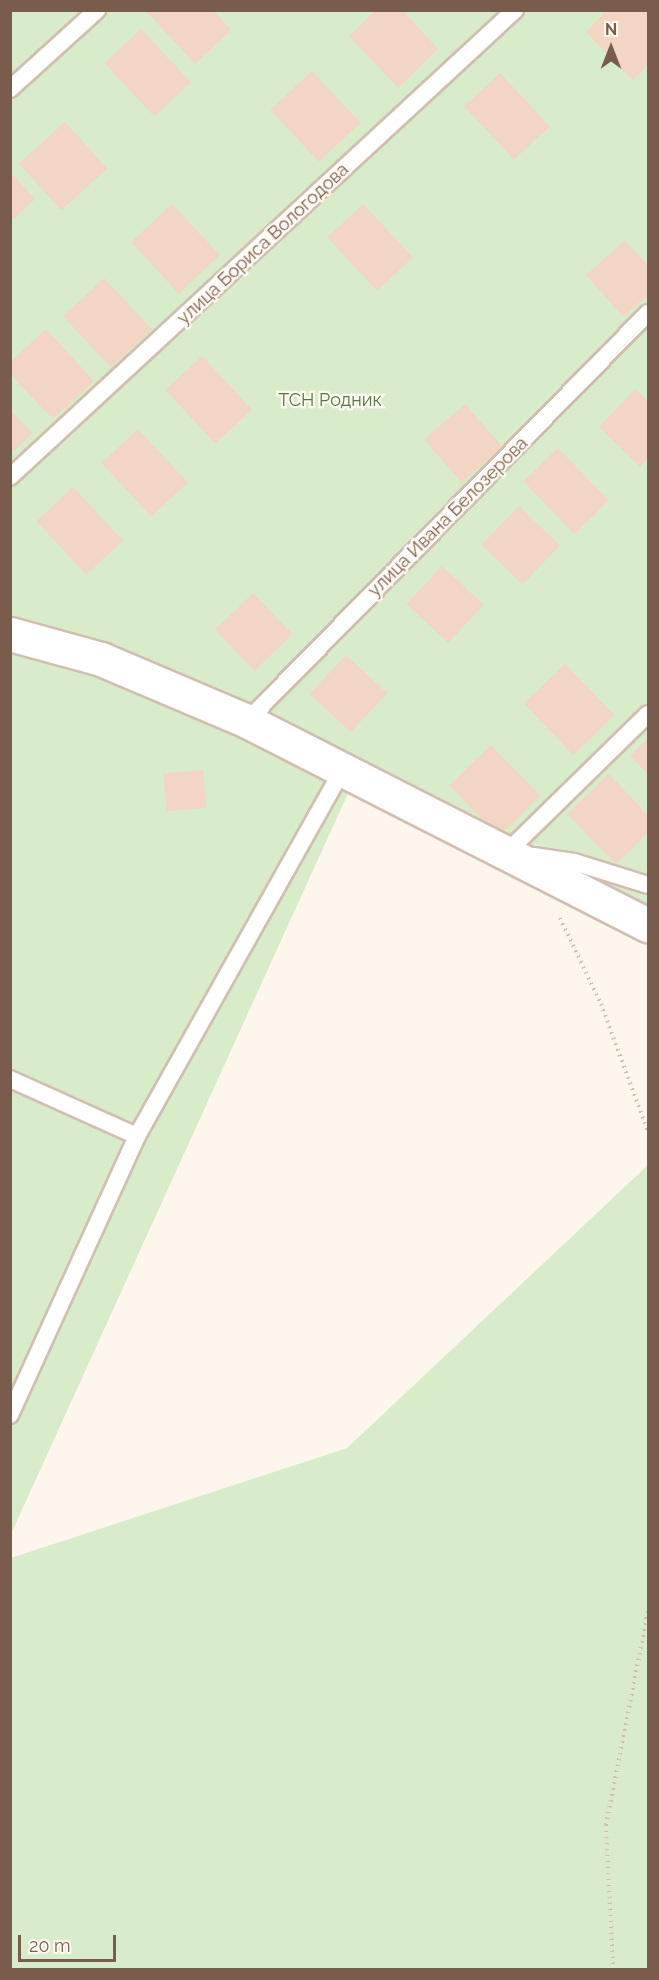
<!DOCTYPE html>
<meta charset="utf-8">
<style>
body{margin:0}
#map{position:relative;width:659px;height:1980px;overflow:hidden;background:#fdf6ec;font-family:Raleway,sans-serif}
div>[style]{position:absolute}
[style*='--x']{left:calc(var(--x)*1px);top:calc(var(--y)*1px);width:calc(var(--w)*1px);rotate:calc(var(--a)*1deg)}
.green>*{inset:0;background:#d8ecc9}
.building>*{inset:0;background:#f3d5c3;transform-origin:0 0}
.path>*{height:4px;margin-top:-2px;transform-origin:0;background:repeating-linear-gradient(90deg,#d9b8a5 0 1.5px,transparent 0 6px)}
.roads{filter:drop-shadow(2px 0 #d1beb0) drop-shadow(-2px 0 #d1beb0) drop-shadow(0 2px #d1beb0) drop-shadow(0 -2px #d1beb0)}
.service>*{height:16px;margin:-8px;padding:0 8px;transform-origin:8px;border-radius:8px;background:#fff}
.minor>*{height:33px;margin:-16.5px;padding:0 16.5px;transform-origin:16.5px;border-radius:16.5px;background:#fff}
span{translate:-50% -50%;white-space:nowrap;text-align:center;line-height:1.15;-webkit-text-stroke:4.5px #fffaf3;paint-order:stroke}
.street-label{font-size:18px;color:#7a5c4d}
.park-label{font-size:18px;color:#537a41}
.frame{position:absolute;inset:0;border:12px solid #7a5c4d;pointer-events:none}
.north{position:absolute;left:581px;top:18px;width:60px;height:60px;-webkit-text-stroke:4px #fffaf3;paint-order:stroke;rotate:0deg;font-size:16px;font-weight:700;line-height:24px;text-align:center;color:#7a5c4d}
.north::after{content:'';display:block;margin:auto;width:21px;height:27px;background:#7a5c4d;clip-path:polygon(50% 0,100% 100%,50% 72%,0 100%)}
.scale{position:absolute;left:18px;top:1935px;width:98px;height:27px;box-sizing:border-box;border:3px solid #7a5c4d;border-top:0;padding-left:8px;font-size:18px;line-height:21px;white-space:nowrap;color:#7a5c4d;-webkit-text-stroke:4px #fffaf3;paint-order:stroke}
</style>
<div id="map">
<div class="green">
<i style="clip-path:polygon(11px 11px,648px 11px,648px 945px,350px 789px,11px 1534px)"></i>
<i style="clip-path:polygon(648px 1165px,648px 1969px,11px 1969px,11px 1558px,347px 1448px)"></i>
</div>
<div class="building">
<i style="clip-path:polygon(145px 10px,213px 10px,231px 30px,195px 64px)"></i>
<i style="clip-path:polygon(376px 10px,402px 10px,438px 49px,398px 88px,349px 36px)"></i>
<i style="clip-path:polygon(607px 10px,648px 10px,648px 65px,633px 80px,586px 32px)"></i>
<i style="left:141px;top:29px;width:73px;height:50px;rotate:47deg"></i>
<i style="left:312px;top:71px;width:71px;height:57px;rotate:47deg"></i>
<i style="left:500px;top:73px;width:73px;height:49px;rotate:47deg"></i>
<i style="left:65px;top:122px;width:63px;height:62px;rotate:48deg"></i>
<i style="clip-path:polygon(10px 172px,35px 199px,10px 222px)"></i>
<i style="left:172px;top:204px;width:70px;height:56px;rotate:47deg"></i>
<i style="left:363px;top:204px;width:73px;height:49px;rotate:47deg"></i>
<i style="clip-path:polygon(625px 240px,648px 266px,648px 295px,623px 317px,586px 275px)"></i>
<i style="left:104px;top:278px;width:70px;height:56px;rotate:47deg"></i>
<i style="clip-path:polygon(46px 329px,94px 381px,53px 419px,10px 374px,10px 362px)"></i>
<i style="left:202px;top:356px;width:73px;height:50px;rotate:47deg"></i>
<i style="clip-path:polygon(635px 389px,648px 401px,648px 458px,640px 467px,599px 427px)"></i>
<i style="left:465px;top:404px;width:57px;height:54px;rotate:49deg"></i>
<i style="clip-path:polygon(10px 410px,33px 433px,10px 454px)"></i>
<i style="left:138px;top:429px;width:73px;height:50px;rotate:47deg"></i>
<i style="left:558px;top:448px;width:73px;height:48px;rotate:46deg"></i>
<i style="left:73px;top:487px;width:73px;height:50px;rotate:47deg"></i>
<i style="left:519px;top:506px;width:57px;height:54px;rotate:44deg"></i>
<i style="left:442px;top:566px;width:57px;height:52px;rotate:43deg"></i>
<i style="left:253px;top:593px;width:57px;height:53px;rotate:46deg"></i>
<i style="left:346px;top:655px;width:56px;height:53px;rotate:43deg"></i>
<i style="left:565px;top:664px;width:71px;height:57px;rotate:46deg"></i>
<i style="clip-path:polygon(648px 738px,648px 774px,630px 756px)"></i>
<i style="left:491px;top:745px;width:71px;height:58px;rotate:46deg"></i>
<i style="left:203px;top:770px;width:38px;height:40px;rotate:85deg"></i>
<i style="clip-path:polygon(609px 774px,648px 815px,648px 833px,616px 864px,567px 814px)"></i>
</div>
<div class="path">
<i style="--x:560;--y:918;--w:95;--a:64.5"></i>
<i style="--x:601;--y:1004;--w:136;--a:69.8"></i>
<i style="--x:613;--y:1970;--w:145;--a:-92.8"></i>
<i style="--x:606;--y:1825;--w:218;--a:-78.9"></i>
</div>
<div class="roads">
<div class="service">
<i style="--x:10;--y:89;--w:118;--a:-42.2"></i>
<i style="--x:10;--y:477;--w:688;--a:-42.76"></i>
<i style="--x:247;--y:721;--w:572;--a:-45.5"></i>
<i style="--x:507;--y:852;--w:197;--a:-44.4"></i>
<i style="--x:534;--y:856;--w:40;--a:8.5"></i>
<i style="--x:574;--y:862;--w:77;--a:17.3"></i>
<i style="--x:10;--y:1079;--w:139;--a:24.2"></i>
<i style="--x:10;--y:1415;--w:307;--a:-65.5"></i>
<i style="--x:137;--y:1136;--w:421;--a:-60.7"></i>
</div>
<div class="minor">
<i style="--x:10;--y:634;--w:94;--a:15.4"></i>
<i style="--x:101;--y:659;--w:159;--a:23"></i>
<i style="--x:247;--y:721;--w:450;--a:27"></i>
</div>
</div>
<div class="street-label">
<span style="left:263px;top:244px;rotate:-43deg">улица Бориса Вологодова</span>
<span style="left:448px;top:517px;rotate:-45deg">улица Ивана Белозерова</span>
</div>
<div class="park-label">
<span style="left:330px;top:400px">ТСН Родник</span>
</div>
<div class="frame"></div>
<div class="north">N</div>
<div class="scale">20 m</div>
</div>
